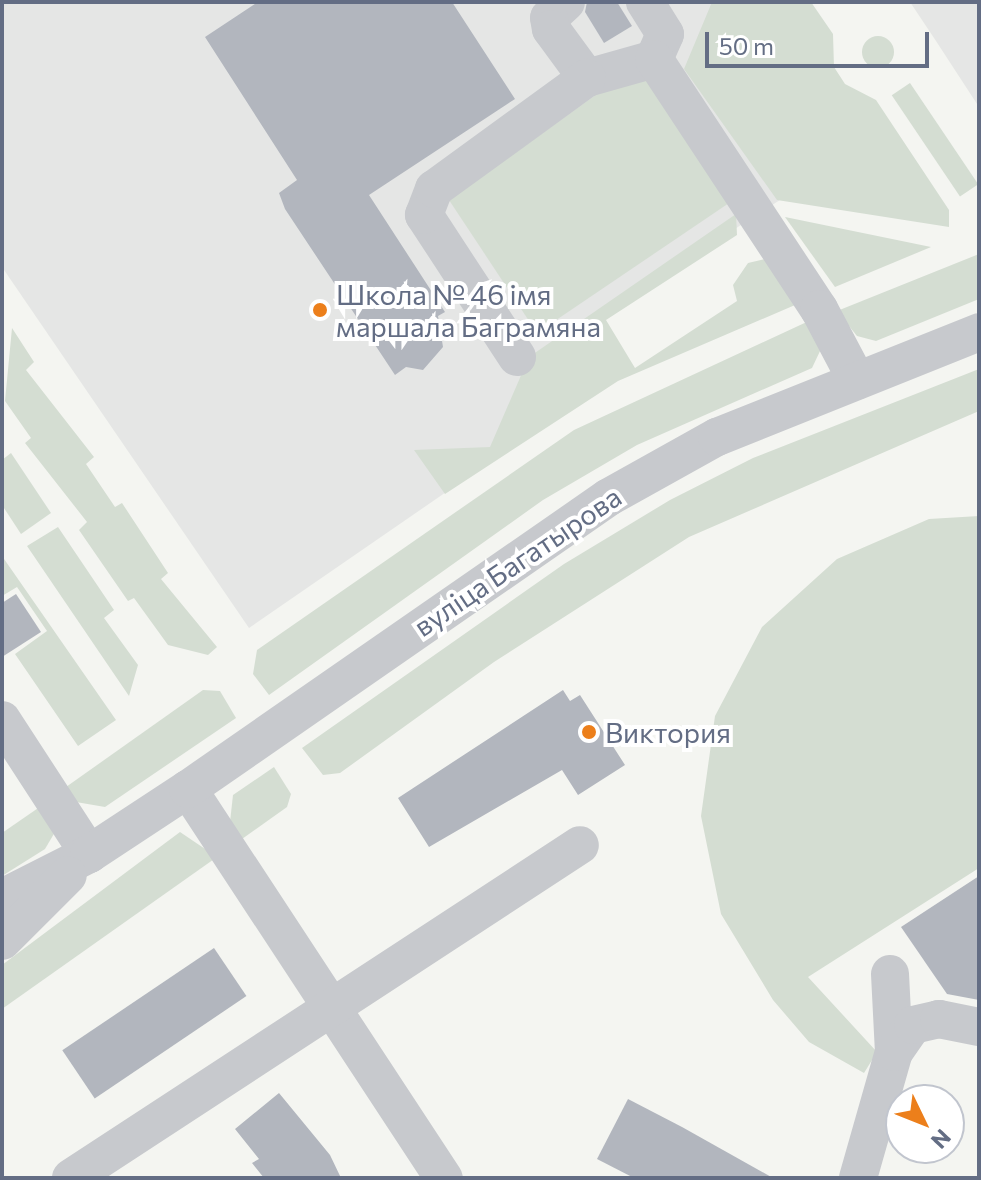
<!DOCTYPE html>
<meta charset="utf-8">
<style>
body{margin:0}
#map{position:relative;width:981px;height:1180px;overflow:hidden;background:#f4f5f1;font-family:Commissioner,sans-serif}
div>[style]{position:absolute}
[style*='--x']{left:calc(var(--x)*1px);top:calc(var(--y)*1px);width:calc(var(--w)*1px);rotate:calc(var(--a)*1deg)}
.built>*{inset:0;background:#e5e6e5}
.green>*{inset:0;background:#d4ddd2;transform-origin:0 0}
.round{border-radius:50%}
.building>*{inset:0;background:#b2b6be;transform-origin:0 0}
.minor>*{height:38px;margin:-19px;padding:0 19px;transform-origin:19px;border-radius:19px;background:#c7c9cd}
.dots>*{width:22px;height:22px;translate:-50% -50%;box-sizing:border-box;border:4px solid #fff;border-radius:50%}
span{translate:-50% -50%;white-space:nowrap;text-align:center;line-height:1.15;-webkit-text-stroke:8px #fff;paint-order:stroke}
.poi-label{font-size:28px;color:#636d84}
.left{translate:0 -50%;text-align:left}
.street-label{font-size:28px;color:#636d84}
.frame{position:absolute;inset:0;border:4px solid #636d84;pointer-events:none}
.north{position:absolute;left:885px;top:1084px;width:80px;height:80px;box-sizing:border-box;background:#fff;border:2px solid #c1c5ce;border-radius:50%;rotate:133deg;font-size:22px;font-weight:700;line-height:32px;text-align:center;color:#636d84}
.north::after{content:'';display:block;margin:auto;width:28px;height:36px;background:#ec7f1b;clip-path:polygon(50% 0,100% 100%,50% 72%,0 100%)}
.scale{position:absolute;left:705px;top:32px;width:224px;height:36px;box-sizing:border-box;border:4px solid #636d84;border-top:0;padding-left:10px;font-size:24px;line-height:28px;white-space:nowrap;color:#636d84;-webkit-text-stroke:6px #fff;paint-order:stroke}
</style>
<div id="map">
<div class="built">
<i style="clip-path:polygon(2px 2px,742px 2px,847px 157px,543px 352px,510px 448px,249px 628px,2px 267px)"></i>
<i style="clip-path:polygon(910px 2px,979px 2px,979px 107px,936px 41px)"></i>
</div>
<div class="green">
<i style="clip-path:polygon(712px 2px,811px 2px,833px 34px,834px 67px,845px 84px,876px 100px,949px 210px,949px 227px,777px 200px,684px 69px)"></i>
<i class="round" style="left:862px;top:36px;width:32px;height:32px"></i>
<i style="clip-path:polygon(625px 74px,650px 81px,732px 201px,537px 333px,449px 200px)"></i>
<i style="left:910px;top:83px;width:122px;height:22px;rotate:56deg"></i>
<i style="clip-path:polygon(736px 214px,737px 235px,606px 320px,635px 368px,737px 301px,733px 285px,748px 263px,765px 259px,802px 302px,618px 381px,445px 494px,414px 450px,490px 447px,529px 357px)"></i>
<i style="clip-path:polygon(785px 217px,931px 247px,835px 287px)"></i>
<i style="clip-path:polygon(979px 254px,979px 299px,876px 341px,857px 336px,837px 311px)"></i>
<i style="clip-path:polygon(811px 320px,821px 349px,812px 368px,637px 445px,543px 500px,269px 695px,253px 674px,257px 650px,574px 430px)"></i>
<i style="clip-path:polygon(12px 328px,34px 362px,26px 370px,94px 457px,86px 464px,115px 507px,122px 503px,168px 573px,161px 579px,217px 647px,208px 655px,168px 645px,134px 598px,128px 601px,79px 530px,87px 522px,25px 443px,31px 438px,5px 401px)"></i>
<i style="clip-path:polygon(979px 369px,979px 411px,689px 537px,494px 662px,340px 773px,323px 775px,302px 748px,564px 564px,670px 500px,753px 458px)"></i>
<i style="clip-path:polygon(11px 453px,51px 513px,21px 534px,2px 505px,2px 460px)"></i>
<i style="clip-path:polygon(979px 516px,979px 868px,808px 977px,877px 1052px,864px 1073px,809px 1042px,773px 1000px,721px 914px,701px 816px,715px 716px,762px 627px,837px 559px,929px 519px)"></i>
<i style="clip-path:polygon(58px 527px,114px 610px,104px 618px,138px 665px,129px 696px,27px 546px)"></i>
<i style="clip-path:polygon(2px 556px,116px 720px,78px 746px,15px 654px,47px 631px,17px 587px,2px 596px)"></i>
<i style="clip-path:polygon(203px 690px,220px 691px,236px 718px,105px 807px,76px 802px,66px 787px)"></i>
<i style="clip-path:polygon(274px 767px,291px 794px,287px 807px,242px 839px,230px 822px,233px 795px)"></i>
<i style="clip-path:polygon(44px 804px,55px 832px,45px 849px,2px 876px,2px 833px)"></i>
<i style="clip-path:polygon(180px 832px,217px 857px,2px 1009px,2px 965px)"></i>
</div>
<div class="building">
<i style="clip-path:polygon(258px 2px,452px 2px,515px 99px,369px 195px,445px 312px,438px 316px,443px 347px,423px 370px,406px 367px,395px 375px,285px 209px,279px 193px,297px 180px,205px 37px)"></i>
<i style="clip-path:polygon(587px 2px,617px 2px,632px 26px,604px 43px,585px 12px)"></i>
<i style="clip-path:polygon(16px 594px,41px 632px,2px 657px,2px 603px)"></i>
<i style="clip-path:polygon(563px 690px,570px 701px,580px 695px,625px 765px,578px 795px,562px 770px,429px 847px,398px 798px)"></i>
<i style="clip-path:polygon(979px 876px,979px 1000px,947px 994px,901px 927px)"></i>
<i style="left:214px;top:948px;width:58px;height:183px;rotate:56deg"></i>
<i style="clip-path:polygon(279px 1093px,330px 1155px,341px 1178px,264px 1178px,252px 1163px,259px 1159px,235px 1129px)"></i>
<i style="clip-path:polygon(628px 1099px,682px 1127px,773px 1178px,634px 1178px,597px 1159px)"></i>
</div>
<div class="minor">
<i style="--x:566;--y:2;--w:23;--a:137"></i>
<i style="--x:549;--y:18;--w:11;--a:80"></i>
<i style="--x:551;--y:29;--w:61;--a:53.7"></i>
<i style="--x:587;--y:78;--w:70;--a:-15.8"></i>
<i style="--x:654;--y:59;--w:27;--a:-66"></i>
<i style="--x:665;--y:34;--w:38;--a:-122"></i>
<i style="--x:654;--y:59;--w:300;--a:56.6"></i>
<i style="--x:819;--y:309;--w:81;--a:62.2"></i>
<i style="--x:517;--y:357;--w:170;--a:-123.2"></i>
<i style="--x:424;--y:215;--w:28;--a:-69"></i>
<i style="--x:434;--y:189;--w:189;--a:-36"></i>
<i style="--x:2;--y:720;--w:160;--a:57"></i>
<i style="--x:188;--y:789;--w:466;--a:56.7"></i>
<i style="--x:2;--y:898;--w:97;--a:-26.8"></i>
<i style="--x:89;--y:854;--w:118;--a:-33.3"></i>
<i style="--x:188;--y:789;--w:512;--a:-34.74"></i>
<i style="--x:609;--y:497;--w:124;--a:-29.1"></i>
<i style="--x:717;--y:437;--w:282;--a:-21.8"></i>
<i style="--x:2;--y:941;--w:93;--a:-45"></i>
<i style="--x:890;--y:974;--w:78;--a:87.1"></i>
<i style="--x:71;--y:1178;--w:608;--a:-33.19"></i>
<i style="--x:858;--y:1178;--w:131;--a:-74.1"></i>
<i style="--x:894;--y:1052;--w:33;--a:-55"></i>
<i style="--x:913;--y:1025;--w:27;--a:-13"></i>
<i style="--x:939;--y:1019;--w:41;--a:11.3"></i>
</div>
<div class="dots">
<i style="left:320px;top:310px;background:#ec7f1b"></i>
<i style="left:589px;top:732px;background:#ec7f1b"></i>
</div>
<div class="poi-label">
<span class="left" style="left:336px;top:310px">Школа № 46 імя<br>маршала Баграмяна</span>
<span class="left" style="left:605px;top:732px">Виктория</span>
</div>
<div class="street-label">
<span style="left:517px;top:561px;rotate:-34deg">вуліца Багатырова</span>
</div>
<div class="frame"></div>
<div class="north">N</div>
<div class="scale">50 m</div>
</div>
